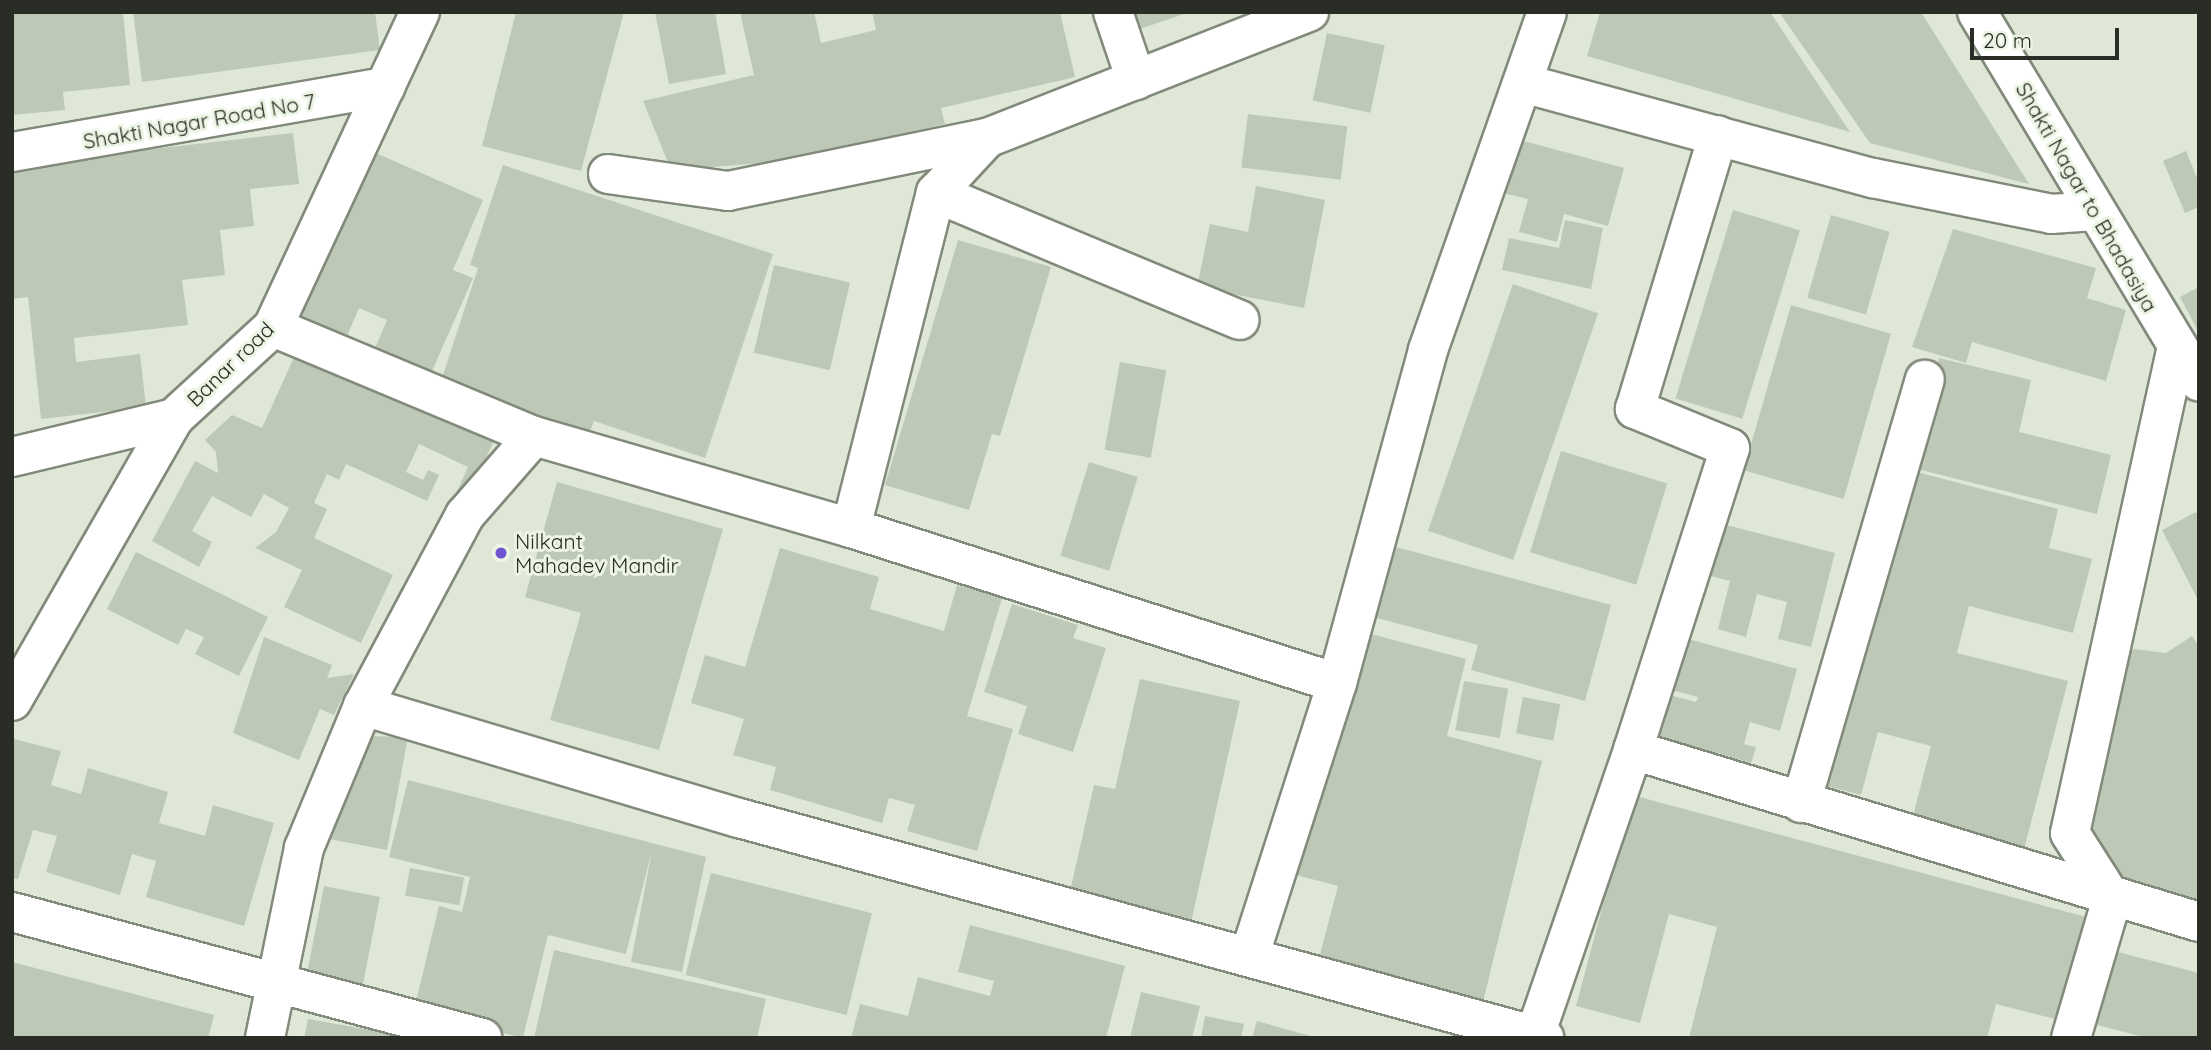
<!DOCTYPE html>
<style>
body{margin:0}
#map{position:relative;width:2211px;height:1050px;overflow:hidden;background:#dfe8d7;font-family:Quicksand,sans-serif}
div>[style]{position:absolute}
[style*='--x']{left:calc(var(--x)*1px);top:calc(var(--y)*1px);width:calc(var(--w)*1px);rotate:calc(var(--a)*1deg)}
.building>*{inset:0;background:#bec8b7;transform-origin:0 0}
.roads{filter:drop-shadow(2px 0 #828a7b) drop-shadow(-2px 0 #828a7b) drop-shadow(0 2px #828a7b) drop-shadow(0 -2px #828a7b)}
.street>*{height:38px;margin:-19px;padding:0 19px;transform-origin:19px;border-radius:19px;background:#fff}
.secondary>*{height:38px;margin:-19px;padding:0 19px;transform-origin:19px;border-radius:19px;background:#fff}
.dots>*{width:19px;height:19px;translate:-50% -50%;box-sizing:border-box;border:4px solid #ecf5e4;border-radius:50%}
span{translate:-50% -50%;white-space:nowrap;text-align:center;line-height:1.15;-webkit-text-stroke:6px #ecf5e4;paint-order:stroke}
.street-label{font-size:21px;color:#292d26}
.poi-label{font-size:21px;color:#292d26}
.left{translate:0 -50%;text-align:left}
.frame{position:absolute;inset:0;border:14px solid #292d26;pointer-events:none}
.scale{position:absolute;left:1970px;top:28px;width:149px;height:32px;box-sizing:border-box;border:4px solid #292d26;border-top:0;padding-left:9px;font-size:21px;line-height:24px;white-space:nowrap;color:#292d26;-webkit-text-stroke:5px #ecf5e4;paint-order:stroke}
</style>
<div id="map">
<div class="building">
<i style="clip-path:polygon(12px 12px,123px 12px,130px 85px,63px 92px,65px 110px,12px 115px)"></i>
<i style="clip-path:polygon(133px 12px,375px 12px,380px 50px,142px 82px)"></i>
<i style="clip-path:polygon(516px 12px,624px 12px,581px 171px,482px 146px)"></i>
<i style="clip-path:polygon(655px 12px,715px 12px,726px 74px,669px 84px)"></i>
<i style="clip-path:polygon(740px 12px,814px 12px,821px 43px,876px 30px,872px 12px,1060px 12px,1075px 77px,941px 108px,945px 124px,843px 147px,846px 157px,671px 170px,643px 101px,754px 75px)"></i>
<i style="clip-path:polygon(1129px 12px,1187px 12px,1187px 13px,1134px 31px)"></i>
<i style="clip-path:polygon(1600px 12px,1770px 12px,1850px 132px,1587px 56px)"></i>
<i style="clip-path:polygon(1779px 12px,1921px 12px,2029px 184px,1870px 143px)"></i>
<i style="left:1327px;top:33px;width:59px;height:69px;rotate:12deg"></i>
<i style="left:1248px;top:114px;width:100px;height:54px;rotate:7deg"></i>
<i style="clip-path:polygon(293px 133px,299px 184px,250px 189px,254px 226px,220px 230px,225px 275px,182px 280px,188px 325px,74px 338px,76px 362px,140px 354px,146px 407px,41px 419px,28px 297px,12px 299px,12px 165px)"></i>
<i style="clip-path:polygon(1517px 139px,1624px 168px,1608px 226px,1564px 214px,1557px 242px,1519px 232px,1528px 199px,1503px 193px)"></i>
<i style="clip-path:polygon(362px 147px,483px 200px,453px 270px,473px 278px,429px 378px,373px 353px,387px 320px,359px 308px,341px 350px,266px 318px)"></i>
<i style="clip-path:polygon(2186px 151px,2199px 183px,2199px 207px,2185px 213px,2163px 161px)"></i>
<i style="clip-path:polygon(503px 165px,773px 254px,705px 458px,594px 421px,588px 437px,439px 387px,478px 268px,470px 265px)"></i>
<i style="clip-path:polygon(1256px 186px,1325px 200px,1304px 308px,1197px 287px,1210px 224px,1248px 232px)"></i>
<i style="left:1733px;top:210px;width:70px;height:197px;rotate:17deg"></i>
<i style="left:1831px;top:215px;width:61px;height:86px;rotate:16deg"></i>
<i style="clip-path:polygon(1565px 220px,1603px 228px,1591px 289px,1502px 270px,1509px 238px,1559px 248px)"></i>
<i style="clip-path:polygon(1953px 229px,2096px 268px,2087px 298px,2126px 310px,2106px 381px,1972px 342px,1966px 363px,1912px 347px)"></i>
<i style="clip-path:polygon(958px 240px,1051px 267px,1000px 436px,992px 434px,969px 510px,885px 485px)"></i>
<i style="left:774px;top:265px;width:78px;height:90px;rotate:13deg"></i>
<i style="left:1513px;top:284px;width:90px;height:261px;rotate:19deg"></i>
<i style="clip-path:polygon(2199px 287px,2199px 333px,2180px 297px)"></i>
<i style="left:1791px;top:305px;width:104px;height:172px;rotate:16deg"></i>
<i style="clip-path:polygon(300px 344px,497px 434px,461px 513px,450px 507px,468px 467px,419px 444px,406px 472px,423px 480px,428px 470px,439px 475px,427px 501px,346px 464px,339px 480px,327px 474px,314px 503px,327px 509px,314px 538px,393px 575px,361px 643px,284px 607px,302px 570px,255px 548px,276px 532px,289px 508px,264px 494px,251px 517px,212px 496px,192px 531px,212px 542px,199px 567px,152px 541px,195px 461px,218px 473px,216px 452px,205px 440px,232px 415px,262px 428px)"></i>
<i style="clip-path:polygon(1939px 358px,2031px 380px,2019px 432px,2111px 455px,2097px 514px,1913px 468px)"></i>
<i style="left:1120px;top:362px;width:47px;height:89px;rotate:10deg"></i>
<i style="left:1561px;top:451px;width:111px;height:106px;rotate:17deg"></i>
<i style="left:1089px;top:462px;width:51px;height:98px;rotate:17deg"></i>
<i style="clip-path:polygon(1906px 469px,2058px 509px,2049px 548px,2092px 559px,2073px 633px,1969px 606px,1957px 653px,2068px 681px,2023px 853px,1911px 824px,1931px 746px,1878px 732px,1861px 795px,1823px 785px)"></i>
<i style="clip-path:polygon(557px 482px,723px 529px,659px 750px,550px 720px,581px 613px,525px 597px)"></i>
<i style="clip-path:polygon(2196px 512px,2199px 518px,2199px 602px,2162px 530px)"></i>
<i style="clip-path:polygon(1715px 522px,1835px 553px,1811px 647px,1778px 639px,1787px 602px,1757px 594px,1746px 637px,1718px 629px,1730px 581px,1702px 574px)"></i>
<i style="clip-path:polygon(1396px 547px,1611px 605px,1585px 701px,1471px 670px,1478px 645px,1377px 618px)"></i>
<i style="clip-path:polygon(780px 548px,879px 577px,870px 609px,944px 631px,957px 585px,1002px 598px,967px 716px,1013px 729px,977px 851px,907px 831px,915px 805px,889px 798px,882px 823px,770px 790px,776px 767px,733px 755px,744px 719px,691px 703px,705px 655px,745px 667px)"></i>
<i style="clip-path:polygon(136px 552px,268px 617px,239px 676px,195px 654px,204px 637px,186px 629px,178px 645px,107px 609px)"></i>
<i style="clip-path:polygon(1012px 604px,1078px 625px,1073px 638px,1106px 648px,1073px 752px,1018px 734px,1027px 706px,984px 692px)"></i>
<i style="clip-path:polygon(1356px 630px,1466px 659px,1447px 736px,1542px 761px,1482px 1006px,1318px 962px,1338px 886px,1292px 874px)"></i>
<i style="clip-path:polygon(2192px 636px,2199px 646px,2199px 911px,2081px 893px,2110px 664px,2133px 649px,2166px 653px)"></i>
<i style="clip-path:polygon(264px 637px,332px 665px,327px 678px,354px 674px,334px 715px,320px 709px,299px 760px,233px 733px)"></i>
<i style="clip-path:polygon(1681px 637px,1797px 669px,1780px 731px,1750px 722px,1744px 744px,1756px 747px,1751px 763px,1718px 753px,1715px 764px,1657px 740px,1669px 695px,1696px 702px,1698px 697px,1667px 689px)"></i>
<i style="clip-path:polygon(1140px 679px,1240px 701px,1189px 932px,1067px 905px,1094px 785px,1115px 789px)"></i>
<i style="left:1464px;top:681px;width:45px;height:50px;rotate:10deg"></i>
<i style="left:1523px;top:697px;width:38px;height:37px;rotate:11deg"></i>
<i style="clip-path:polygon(368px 736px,408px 737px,387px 850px,319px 837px)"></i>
<i style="clip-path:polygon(14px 739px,61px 751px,51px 785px,81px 794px,88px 768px,168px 792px,159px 823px,205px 836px,213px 805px,274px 823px,244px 926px,146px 897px,156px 861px,132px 854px,120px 895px,46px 872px,57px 836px,33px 830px,18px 879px,12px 878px)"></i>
<i style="clip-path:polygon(408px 780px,706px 857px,682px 972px,631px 962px,652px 850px,626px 954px,548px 935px,523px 1038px,414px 1010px,439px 906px,462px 912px,470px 877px,389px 857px)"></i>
<i style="clip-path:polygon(1632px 795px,2090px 918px,2063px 1021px,1996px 1004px,1987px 1038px,1689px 1038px,1717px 927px,1669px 914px,1640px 1023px,1576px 1006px)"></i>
<i style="left:410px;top:868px;width:55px;height:28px;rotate:10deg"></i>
<i style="left:711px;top:873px;width:166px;height:105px;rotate:14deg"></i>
<i style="left:324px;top:886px;width:57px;height:96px;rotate:11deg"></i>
<i style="clip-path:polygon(970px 925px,1125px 966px,1106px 1038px,851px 1038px,860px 1004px,908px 1016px,918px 977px,990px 996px,994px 981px,958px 972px)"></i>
<i style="clip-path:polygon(554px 950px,766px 999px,757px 1038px,534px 1038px)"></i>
<i style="clip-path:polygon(2114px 951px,2199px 973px,2199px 1038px,2147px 1038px,2094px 1024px)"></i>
<i style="clip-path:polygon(12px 962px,214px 1015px,208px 1038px,12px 1038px)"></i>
<i style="clip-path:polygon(1141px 992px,1200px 1006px,1192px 1038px,1130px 1038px)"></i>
<i style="clip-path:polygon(1205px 1016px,1244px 1024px,1241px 1038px,1201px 1038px)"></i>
<i style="clip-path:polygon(308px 1019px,404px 1036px,404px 1038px,304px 1038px)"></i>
<i style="clip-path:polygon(1257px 1021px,1314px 1037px,1313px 1038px,1252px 1038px)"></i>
</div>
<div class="roads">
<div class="street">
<i style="--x:1113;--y:12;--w:72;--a:71.3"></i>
<i style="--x:1977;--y:12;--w:431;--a:59"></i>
<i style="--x:1526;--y:84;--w:360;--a:15.2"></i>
<i style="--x:1873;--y:178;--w:182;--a:11.4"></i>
<i style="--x:2051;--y:214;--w:44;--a:-3.9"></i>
<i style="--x:12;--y:152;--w:379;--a:-9.9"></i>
<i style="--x:608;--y:174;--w:121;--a:8.1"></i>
<i style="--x:728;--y:191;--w:264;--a:-11.6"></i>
<i style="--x:936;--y:193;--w:329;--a:22.7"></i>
<i style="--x:273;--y:327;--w:283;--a:22.7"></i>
<i style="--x:534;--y:436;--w:330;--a:16.2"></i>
<i style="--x:851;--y:528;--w:510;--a:17.69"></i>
<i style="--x:1337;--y:683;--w:345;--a:-74.7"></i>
<i style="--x:1428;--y:350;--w:358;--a:-70.6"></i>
<i style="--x:534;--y:436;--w:105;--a:131.1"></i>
<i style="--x:465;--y:515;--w:217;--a:118.1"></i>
<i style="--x:363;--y:706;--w:392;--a:16.6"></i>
<i style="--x:739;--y:818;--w:835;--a:15.29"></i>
<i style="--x:12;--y:457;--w:167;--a:-13.5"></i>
<i style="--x:851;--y:528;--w:346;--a:-75.8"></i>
<i style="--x:936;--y:193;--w:75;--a:-47.2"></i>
<i style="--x:987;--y:138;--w:346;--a:-21.4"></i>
<i style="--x:1633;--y:750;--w:317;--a:-72.2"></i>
<i style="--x:1730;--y:448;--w:103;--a:-157.7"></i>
<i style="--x:1635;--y:409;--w:286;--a:-73.1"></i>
<i style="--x:1801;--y:803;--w:441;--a:-73.7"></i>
<i style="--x:12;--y:912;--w:487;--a:15"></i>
<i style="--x:1250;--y:954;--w:285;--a:-72.2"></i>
<i style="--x:1535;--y:1035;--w:301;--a:-71"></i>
<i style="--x:1633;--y:750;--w:592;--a:16.9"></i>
<i style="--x:265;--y:1038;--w:194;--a:-78.4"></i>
<i style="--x:304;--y:848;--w:154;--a:-67.4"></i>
<i style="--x:2071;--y:1038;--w:145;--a:-73.6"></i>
<i style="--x:2112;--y:899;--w:78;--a:-122.5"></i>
<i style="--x:2070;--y:833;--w:494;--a:-77.6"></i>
</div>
<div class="secondary">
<i style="--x:12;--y:701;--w:326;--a:-60.2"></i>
<i style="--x:174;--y:418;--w:134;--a:-42.6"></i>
<i style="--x:273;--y:327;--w:348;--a:-65"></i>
</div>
</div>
<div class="dots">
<i style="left:501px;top:553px;background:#6f56d0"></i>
</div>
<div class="street-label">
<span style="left:199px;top:121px;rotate:-10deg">Shakti Nagar Road No 7</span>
<span style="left:2087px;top:197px;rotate:60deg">Shakti Nagar to Bhadasiya</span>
<span style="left:230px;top:364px;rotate:-44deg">Banar road</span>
</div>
<div class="poi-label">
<span class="left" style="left:515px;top:553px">Nilkant<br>Mahadev Mandir</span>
</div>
<div class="frame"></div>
<div class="scale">20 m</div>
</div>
